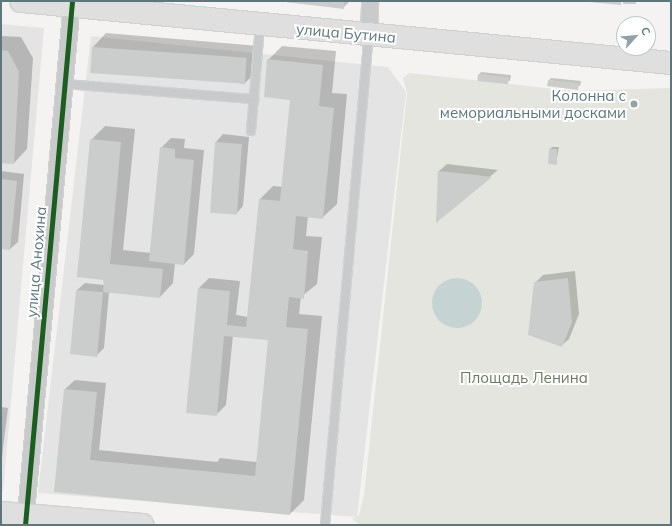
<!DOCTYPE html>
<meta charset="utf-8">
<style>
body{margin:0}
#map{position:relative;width:672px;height:526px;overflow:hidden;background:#f4f3f1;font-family:Mulish,sans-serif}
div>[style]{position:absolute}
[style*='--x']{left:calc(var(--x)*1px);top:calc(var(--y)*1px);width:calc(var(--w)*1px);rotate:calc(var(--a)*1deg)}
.built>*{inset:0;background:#e3e4e3}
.green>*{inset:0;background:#e3e5de}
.water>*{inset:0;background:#c6d3d3}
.round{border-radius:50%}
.shadow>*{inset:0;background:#0003}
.building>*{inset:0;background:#cbcdcd;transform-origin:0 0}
.roads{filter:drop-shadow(1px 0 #d0d1d1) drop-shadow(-1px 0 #d0d1d1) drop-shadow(0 1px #d0d1d1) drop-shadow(0 -1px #d0d1d1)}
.lane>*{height:8px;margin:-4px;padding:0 4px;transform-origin:4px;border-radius:4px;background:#c9cacb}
.street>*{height:16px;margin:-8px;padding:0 8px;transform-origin:8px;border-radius:8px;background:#c9cacb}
.secondary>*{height:22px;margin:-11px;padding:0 11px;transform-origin:11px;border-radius:11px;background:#dedfde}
.cycleway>*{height:5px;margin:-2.5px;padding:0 2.5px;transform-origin:2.5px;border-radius:2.5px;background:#1b5e20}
.dots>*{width:11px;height:11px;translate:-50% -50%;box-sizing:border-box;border:2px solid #fff;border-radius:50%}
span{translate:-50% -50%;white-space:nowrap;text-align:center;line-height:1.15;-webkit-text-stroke:4px #fff;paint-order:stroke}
.street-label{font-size:15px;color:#5d777d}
.poi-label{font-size:15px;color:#5d777d}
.right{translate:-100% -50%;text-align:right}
.park-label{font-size:15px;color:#6b7a61}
.frame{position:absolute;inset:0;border:2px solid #5d777d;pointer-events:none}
.north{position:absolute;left:616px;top:16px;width:40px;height:40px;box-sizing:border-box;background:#fff;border:1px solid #bec9cb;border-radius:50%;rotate:63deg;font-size:11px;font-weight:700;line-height:16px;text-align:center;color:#5d777d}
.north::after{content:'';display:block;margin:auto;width:14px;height:18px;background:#92a2a6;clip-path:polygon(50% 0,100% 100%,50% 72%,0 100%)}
</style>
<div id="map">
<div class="built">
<i style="clip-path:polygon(1px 24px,44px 28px,3px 492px,1px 491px)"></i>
<i style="clip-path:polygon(91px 36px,388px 67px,406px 92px,357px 517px,38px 493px)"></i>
</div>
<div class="green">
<i style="clip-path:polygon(409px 73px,573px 91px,671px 88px,671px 525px,360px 525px,352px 519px,359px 515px,364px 495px,407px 93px,403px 78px)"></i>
</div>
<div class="water">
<i class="round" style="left:432px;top:278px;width:50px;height:50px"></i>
</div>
<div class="shadow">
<i style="clip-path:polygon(277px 1px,350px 1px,343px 8px)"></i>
<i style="clip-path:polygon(106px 33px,260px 46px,258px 70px,244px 84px,93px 47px)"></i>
<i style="clip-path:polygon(1px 36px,21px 37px,33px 58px,27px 149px,14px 163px,1px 162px)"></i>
<i style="clip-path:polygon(282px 46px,336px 51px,332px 93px,347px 94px,337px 204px,323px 217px,308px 216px,306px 236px,322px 237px,317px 284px,301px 297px,299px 314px,322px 316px,304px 500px,290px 514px,55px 491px,65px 389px,75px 380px,106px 383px,99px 450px,217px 462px,220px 458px,257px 462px,269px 339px,233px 335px,226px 405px,216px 415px,199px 288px,209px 278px,240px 281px,236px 315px,248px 317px,260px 199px,273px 186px,283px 187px,291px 99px,268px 60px)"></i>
<i style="clip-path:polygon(481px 72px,511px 75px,510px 81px,479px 75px)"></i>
<i style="clip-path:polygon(551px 78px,581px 81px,580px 86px,549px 80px)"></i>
<i style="clip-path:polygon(105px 126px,135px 129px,123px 250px,151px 253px,161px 148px,171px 138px,185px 139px,184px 148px,204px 150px,194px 254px,184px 264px,175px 263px,173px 283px,160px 297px,109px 292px,104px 348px,96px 356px,77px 290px,85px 283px,104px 285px,91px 140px)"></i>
<i style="clip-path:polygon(223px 134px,249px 137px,243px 206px,236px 214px,216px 142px)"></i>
<i style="clip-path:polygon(552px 147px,559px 147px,556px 164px,550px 149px)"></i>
<i style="clip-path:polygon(447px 164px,498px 170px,437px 220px,439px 171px)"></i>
<i style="clip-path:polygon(1px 171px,24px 174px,18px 242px,10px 249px,1px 248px,1px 252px)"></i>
<i style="clip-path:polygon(575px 271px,579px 314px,569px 339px,561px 346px,535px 283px,543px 275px)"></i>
<i style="clip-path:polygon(1px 407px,8px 408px,1px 465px)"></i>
</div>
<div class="building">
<i style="clip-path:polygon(278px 1px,344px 1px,344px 9px)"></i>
<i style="clip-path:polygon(578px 1px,621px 1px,621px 5px)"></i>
<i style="left:623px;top:1px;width:13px;height:3px"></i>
<i style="left:92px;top:47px;width:155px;height:26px;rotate:4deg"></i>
<i style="clip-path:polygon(1px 50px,8px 51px,19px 72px,14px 164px,1px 163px)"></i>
<i style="clip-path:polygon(267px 59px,323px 65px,319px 106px,334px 108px,323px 219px,296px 216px,293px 249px,308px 251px,304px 299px,289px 297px,286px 327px,308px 329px,290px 515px,54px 492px,64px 389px,97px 392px,90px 460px,255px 476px,268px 340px,224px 336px,217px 416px,186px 413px,198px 288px,230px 291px,227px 325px,246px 327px,259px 199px,280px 201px,290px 100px,264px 97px)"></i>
<i style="left:478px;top:74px;width:31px;height:7px;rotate:6deg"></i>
<i style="clip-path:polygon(548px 80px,579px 83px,578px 90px,547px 86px)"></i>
<i style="clip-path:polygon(90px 139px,121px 142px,110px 264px,163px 269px,160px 298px,103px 292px,97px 357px,70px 354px,76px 290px,103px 292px,104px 280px,77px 277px)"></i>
<i style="left:215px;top:142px;width:27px;height:71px;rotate:4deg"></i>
<i style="clip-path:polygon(160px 147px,175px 149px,175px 158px,194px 160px,184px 265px,149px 261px)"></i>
<i style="clip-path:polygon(549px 149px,557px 149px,557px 165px,548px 164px)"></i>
<i style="clip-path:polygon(438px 171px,476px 175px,492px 177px,436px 223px)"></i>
<i style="clip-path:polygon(1px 179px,17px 181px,10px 250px,1px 249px)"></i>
<i style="clip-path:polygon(568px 278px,572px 322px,562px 347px,528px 335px,534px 282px)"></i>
</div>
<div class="roads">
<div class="lane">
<i style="--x:66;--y:84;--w:189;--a:4.6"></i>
<i style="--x:251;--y:131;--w:105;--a:-85.1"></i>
<i style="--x:325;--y:525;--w:491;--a:-84.9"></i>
</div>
<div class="street">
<i style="--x:369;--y:35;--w:34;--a:-88"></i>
<i style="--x:25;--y:525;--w:526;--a:-84.87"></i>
</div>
<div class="secondary">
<i style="--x:21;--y:1;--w:653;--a:5.45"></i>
<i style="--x:1;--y:513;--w:142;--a:4.9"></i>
</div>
</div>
<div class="cycleway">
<i style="--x:25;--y:525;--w:526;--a:-84.87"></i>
</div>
<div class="dots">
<i style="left:634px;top:104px;background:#92a2a6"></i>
</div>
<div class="street-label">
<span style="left:346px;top:33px;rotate:5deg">улица Бутина</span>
<span style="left:36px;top:262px;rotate:-85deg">улица Анохина</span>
</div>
<div class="poi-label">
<span class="right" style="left:626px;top:104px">Колонна с<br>мемориальными досками</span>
</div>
<div class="park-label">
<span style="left:524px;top:378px">Площадь Ленина</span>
</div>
<div class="frame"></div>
<div class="north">С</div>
</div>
